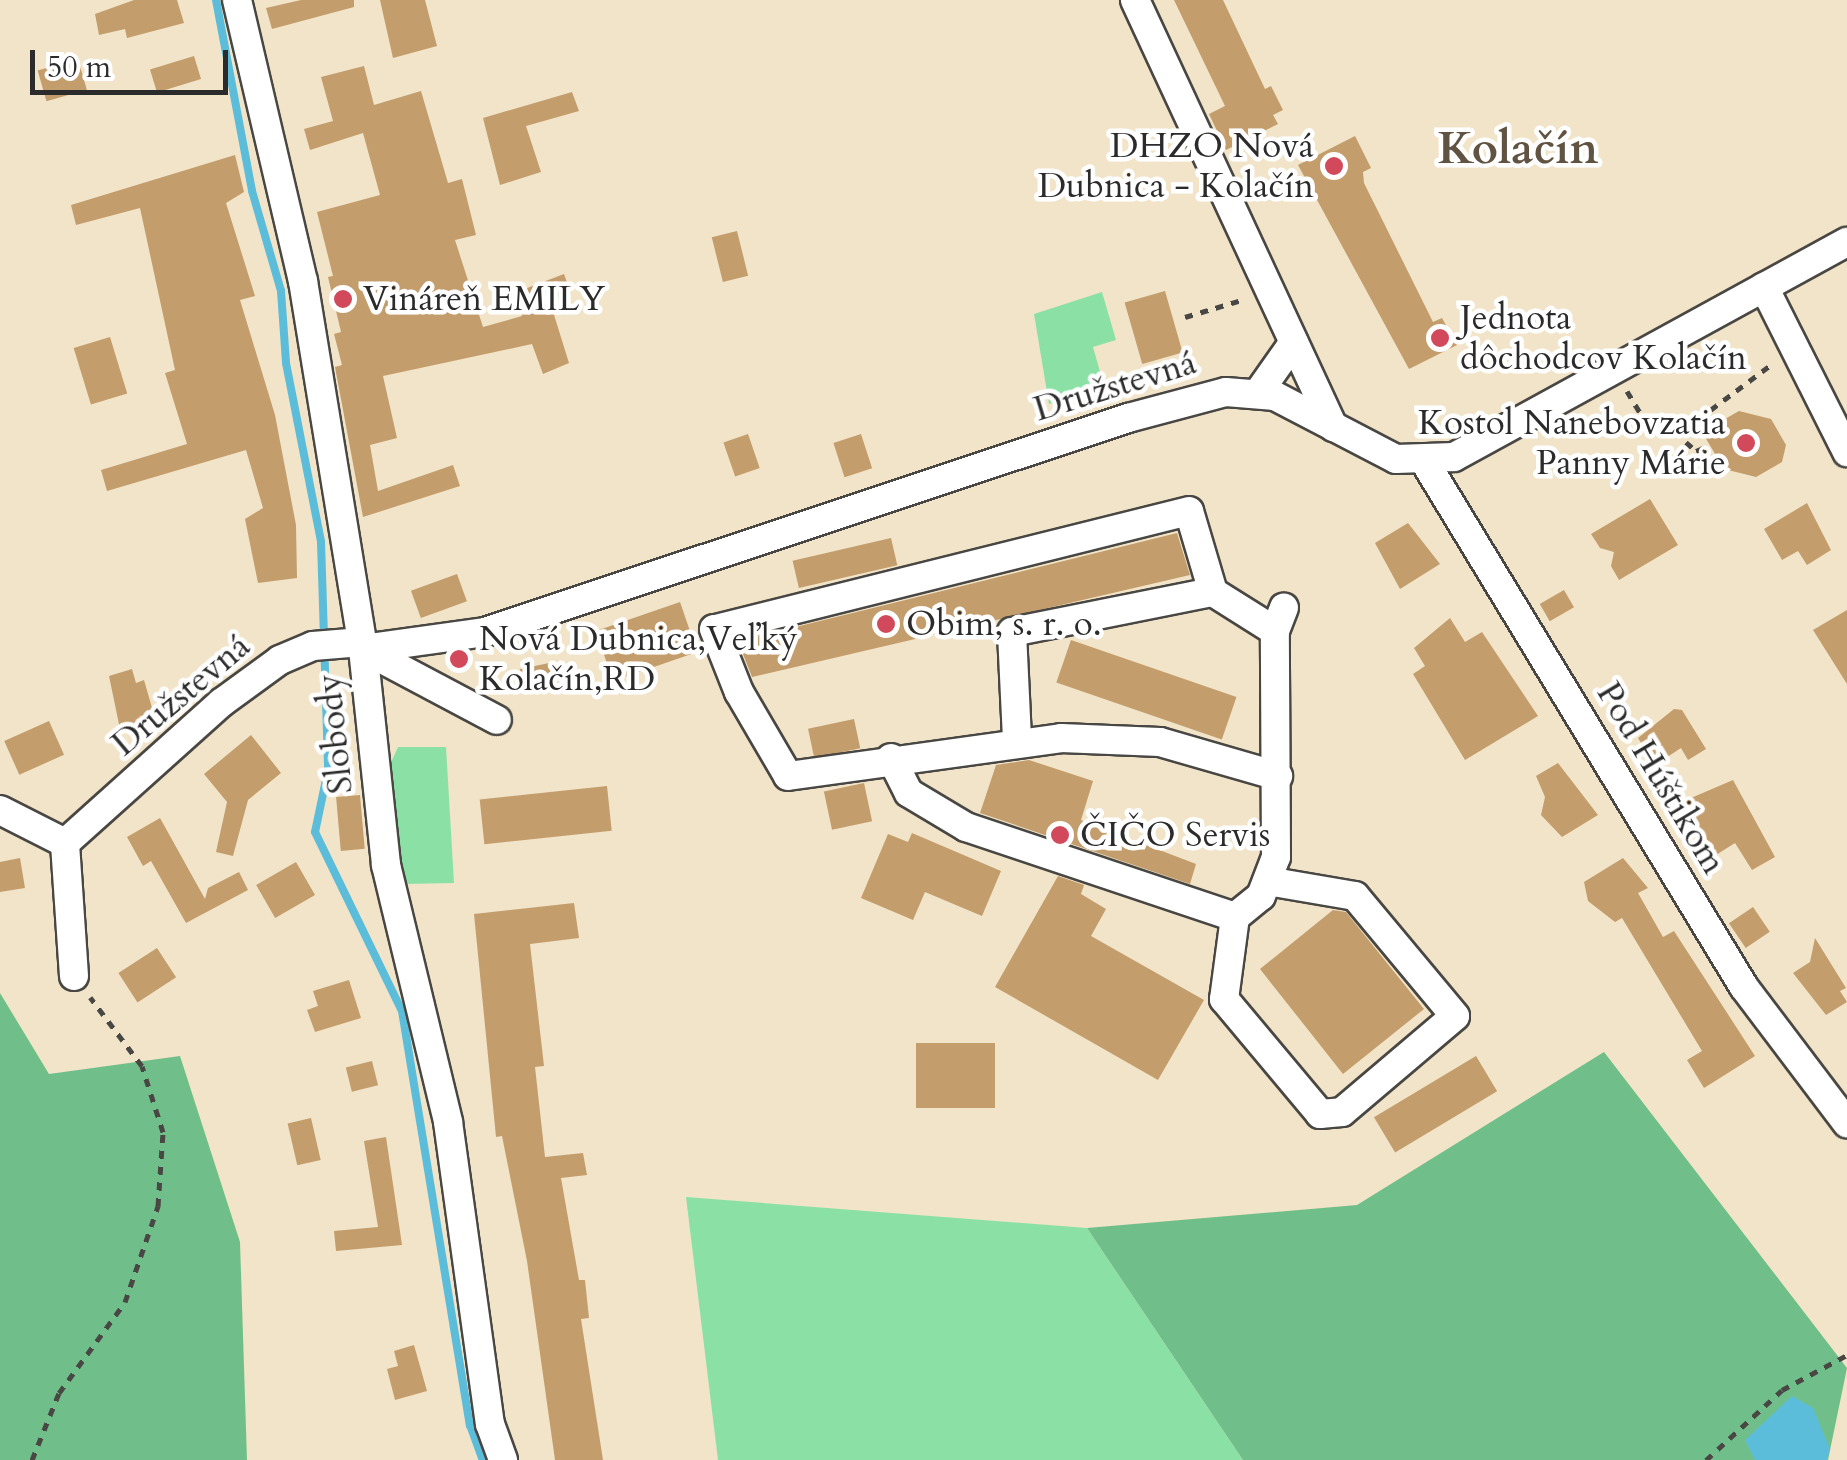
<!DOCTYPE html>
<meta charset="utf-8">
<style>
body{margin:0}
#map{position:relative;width:1847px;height:1460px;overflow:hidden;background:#f1e4c8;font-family:Cardo,serif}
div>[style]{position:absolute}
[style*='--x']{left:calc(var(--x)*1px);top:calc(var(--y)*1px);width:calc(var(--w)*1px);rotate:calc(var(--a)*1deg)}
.green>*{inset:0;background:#8be1a5}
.forest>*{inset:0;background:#70bf8a}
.water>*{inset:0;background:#5bbdd9}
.stream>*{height:8px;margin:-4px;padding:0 4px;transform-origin:4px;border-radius:4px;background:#5bbdd9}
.building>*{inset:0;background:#c49d6d;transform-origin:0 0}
.path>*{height:5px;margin-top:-2.5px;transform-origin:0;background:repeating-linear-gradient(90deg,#494743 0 8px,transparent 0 16px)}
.roads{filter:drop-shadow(2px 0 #494743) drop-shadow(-2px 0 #494743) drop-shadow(0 2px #494743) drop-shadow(0 -2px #494743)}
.minor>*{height:28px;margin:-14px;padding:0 14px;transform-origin:14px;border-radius:14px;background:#fff}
.dots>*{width:28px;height:28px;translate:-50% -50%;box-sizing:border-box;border:5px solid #fff;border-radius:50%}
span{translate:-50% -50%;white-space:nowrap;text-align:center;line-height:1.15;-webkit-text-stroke:9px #fff;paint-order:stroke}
.poi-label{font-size:35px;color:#2b2b2b}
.right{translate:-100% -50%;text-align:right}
.left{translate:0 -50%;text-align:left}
.street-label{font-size:35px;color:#2b2b2b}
.district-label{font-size:45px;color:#615342;font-weight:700}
.scale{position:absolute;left:30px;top:50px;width:198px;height:45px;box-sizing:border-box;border:5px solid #2b2b2b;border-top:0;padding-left:12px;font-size:30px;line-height:35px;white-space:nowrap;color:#2b2b2b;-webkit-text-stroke:8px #fff;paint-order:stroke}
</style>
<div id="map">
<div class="green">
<i style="clip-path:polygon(1102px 292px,1116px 340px,1093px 347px,1105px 389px,1049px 404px,1034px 314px)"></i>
<i style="clip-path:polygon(398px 747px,446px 747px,454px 883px,403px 884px,387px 771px)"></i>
<i style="clip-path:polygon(686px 1197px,1087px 1228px,1243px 1460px,718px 1460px)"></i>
</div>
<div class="forest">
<i style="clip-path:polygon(0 993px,49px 1074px,180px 1056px,240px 1242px,247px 1460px,0 1460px)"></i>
<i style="clip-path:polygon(1604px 1052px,1847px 1368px,1828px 1460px,1243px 1460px,1087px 1228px,1357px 1205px)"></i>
</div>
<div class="water">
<i style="clip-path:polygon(1792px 1396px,1813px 1408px,1830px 1449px,1827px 1460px,1755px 1460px,1745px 1440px)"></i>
</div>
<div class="stream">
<i style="--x:216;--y:0;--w:194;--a:79.3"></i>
<i style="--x:252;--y:191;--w:104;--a:73.8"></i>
<i style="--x:281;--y:291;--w:72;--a:86"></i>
<i style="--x:286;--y:363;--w:182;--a:78.9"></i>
<i style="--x:321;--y:542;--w:228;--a:88.2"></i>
<i style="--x:328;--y:770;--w:63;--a:101.8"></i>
<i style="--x:315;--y:832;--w:199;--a:64.1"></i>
<i style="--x:402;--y:1011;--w:420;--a:80.7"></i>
<i style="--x:470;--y:1425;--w:37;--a:70"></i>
</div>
<div class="building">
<i style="clip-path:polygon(134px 0,177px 0,184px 23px,127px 38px,125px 29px,99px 35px,95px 14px)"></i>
<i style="clip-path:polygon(301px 0,354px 0,354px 7px,272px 29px,266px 8px)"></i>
<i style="clip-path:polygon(380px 0,425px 0,437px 46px,393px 58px)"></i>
<i style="clip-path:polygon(1174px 0,1223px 0,1265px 89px,1271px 86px,1283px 110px,1273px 115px,1278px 124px,1226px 150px,1209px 114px,1225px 106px)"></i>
<i style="left:194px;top:56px;width:24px;height:46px;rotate:73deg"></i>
<i style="left:78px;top:59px;width:32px;height:42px;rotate:74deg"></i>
<i style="clip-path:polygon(364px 66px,374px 105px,421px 91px,448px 183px,462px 179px,476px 235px,455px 240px,483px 327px,522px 316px,514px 293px,564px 274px,571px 294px,550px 302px,569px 363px,543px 374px,532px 344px,383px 376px,397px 438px,370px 445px,378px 491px,453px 465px,460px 486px,363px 517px,335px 367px,342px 365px,334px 334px,341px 332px,328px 277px,333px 276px,317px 212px,380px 195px,363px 133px,310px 150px,304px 129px,333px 121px,321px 77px)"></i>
<i style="clip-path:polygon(572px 92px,579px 111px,526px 126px,541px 172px,500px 185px,483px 118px)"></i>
<i style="clip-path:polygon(1355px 136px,1371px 168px,1363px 172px,1364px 183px,1433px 322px,1442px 318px,1457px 345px,1409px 369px,1298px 165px)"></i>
<i style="clip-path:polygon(235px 155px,244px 192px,226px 203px,255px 296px,240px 300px,275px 415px,296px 525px,297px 578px,258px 583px,245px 519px,263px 508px,246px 450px,107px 491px,101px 470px,187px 444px,165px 373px,175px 370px,140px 208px,76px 225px,71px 205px)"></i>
<i style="left:737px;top:231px;width:46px;height:26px;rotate:76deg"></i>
<i style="left:1165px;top:291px;width:64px;height:42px;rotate:74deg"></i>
<i style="left:110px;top:337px;width:59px;height:38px;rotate:73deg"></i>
<i style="clip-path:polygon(1739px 411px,1771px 419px,1786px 445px,1782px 462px,1756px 477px,1724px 469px,1702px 432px)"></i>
<i style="left:748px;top:434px;width:36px;height:26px;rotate:71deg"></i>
<i style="left:861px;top:434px;width:36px;height:29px;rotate:72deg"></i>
<i style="clip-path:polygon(1650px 499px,1678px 545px,1619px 580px,1611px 566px,1614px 552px,1600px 548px,1591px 534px)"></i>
<i style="clip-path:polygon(1807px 503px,1831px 550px,1807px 565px,1798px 551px,1782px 560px,1764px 529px)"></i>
<i style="clip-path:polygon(1408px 523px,1440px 564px,1400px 589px,1375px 543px)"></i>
<i style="clip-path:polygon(1177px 533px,1190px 575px,752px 677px,741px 649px,739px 641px)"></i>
<i style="left:891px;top:538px;width:28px;height:101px;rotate:77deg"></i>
<i style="left:457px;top:574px;width:29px;height:49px;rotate:70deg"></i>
<i style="left:1564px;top:590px;width:20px;height:28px;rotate:60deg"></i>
<i style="left:680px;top:602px;width:53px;height:89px;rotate:71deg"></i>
<i style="clip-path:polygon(1847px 610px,1847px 684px,1813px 630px)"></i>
<i style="clip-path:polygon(1450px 618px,1465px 642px,1482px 632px,1538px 716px,1465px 760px,1413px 674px,1425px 666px,1414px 648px)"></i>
<i style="left:1071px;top:640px;width:175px;height:45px;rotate:19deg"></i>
<i style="left:549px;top:663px;width:25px;height:30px;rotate:78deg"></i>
<i style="clip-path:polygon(132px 669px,136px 683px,144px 680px,155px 718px,120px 729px,109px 676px)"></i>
<i style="clip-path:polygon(1674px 709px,1682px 710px,1706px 749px,1688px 760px,1681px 748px,1655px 765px,1638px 738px)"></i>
<i style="left:854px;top:719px;width:30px;height:47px;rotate:78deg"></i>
<i style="left:49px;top:721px;width:37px;height:49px;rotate:66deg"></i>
<i style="clip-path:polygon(251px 735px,281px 773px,248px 800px,233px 856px,216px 852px,227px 802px,204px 774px)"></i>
<i style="clip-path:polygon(1029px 760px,1093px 781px,1081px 820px,1196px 864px,1190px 884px,980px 813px,996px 765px)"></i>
<i style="clip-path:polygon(1558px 763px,1598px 815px,1562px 837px,1541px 815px,1545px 797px,1536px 776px)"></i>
<i style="clip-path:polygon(1733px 780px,1775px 857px,1752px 870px,1735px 843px,1716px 855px,1684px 801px)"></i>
<i style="left:864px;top:783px;width:39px;height:41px;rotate:78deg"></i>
<i style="left:607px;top:786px;width:45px;height:128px;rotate:84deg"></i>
<i style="left:360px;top:795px;width:54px;height:24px;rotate:85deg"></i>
<i style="clip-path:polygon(160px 818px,205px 899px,208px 888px,239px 872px,248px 890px,186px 923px,151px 861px,143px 866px,127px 837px)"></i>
<i style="clip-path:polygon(912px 833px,1001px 871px,982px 916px,925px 892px,913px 920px,861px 898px,888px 834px,908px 842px)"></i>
<i style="clip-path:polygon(20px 858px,25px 888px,0 892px,0 862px)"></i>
<i style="clip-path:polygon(1623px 858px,1648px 888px,1638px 893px,1663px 937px,1674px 931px,1755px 1056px,1704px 1088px,1687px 1060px,1702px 1051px,1622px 918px,1615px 922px,1588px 901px,1584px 882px)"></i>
<i style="left:296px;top:862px;width:38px;height:46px;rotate:60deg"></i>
<i style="clip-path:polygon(1058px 876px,1084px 885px,1081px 894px,1106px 909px,1091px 936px,1204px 1000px,1158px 1080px,995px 987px)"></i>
<i style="clip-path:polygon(574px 903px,579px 938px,530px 944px,544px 1066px,535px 1067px,545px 1157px,583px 1153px,587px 1175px,561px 1178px,579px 1280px,585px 1280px,589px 1318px,581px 1319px,603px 1460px,555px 1460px,527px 1261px,502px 1136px,496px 1137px,474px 914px)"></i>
<i style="left:1753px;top:907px;width:30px;height:29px;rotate:56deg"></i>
<i style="clip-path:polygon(1333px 910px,1346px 912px,1424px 1009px,1343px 1074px,1260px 969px)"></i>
<i style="clip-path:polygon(1815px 938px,1846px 988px,1840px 991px,1847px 1002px,1826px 1015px,1793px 973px,1810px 962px)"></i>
<i style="left:157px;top:948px;width:35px;height:46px;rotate:57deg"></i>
<i style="clip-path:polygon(349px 980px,361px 1018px,315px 1032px,307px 1010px,318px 1006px,313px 991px)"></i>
<i style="left:916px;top:1043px;width:79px;height:65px"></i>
<i style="left:1476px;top:1056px;width:41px;height:119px;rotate:59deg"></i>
<i style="left:372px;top:1061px;width:25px;height:27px;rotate:76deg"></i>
<i style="left:311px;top:1118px;width:43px;height:24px;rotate:77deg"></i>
<i style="clip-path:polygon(386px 1137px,402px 1245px,336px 1251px,334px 1231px,378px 1227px,364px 1141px)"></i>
<i style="clip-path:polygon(414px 1345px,427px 1391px,395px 1400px,387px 1369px,398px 1366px,394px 1351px)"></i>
</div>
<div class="path">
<i style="--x:1185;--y:317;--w:63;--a:-16.7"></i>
<i style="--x:1627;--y:391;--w:29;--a:59"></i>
<i style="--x:1642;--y:416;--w:45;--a:16.8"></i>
<i style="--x:1685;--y:429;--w:109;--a:-36.8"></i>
<i style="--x:1704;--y:415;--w:14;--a:51"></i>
<i style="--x:1685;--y:429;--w:13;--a:86"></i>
<i style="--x:1686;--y:442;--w:13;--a:42"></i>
<i style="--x:1696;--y:451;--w:15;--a:-23"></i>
<i style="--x:32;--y:1460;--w:72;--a:-68.1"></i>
<i style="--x:59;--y:1393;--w:112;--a:-54"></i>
<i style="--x:125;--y:1302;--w:102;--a:-71"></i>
<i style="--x:158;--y:1206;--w:74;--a:-86.1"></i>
<i style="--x:163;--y:1132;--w:69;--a:-107.7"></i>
<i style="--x:142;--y:1066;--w:86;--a:-127"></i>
<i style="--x:1706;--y:1460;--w:103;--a:-42.6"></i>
<i style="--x:1782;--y:1390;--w:74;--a:-28.3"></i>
</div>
<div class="roads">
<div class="minor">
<i style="--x:237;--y:0;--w:289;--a:76.8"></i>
<i style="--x:303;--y:281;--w:373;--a:80.7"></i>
<i style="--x:363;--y:649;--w:217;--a:83.9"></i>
<i style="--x:386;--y:865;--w:264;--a:76.4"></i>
<i style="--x:448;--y:1122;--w:305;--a:82.1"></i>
<i style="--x:490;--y:1424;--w:38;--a:70"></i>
<i style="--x:1135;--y:0;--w:471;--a:65.1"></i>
<i style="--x:1764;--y:287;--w:185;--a:63.3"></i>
<i style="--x:1258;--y:393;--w:62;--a:-54.8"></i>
<i style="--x:1425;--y:462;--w:614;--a:58.72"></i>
<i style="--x:1744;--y:987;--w:171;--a:52.9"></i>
<i style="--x:1213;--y:592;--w:84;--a:-106.5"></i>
<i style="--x:1189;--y:511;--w:489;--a:166"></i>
<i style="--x:714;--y:629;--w:68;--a:68.4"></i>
<i style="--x:739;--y:692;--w:97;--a:59.7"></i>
<i style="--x:788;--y:776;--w:276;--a:-7.9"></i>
<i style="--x:1061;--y:738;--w:99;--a:2.3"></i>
<i style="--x:1160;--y:742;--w:123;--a:16.1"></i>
<i style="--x:363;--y:649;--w:123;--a:-7.9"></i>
<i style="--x:485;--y:632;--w:678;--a:-18.41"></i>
<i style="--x:1128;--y:418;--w:101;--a:-14.9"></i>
<i style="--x:1226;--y:392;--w:49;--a:4.7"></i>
<i style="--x:1275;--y:396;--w:136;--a:27.5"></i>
<i style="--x:1396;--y:459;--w:58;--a:-2"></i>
<i style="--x:1454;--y:457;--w:448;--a:-28.7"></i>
<i style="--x:365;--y:650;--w:149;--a:27.9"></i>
<i style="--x:1017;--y:739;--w:107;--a:-92.7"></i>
<i style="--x:1012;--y:632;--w:205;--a:-11.3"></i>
<i style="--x:1213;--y:592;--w:73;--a:32.2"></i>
<i style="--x:891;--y:758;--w:39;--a:63"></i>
<i style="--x:909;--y:793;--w:66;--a:30.8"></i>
<i style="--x:966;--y:827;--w:284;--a:18.5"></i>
<i style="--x:1235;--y:917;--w:33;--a:-39"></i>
<i style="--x:1261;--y:896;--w:42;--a:-69"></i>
<i style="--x:1276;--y:857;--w:226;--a:-90.3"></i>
<i style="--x:1275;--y:631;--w:25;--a:-69"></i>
<i style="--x:0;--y:810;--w:73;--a:26.9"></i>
<i style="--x:1235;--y:917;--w:83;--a:97.6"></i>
<i style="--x:1224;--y:999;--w:150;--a:50.1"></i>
<i style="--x:1320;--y:1114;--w:22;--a:-5"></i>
<i style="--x:1342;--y:1112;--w:148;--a:-40.3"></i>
<i style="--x:1455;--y:1016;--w:156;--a:-129.8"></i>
<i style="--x:1355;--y:896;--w:89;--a:-170.3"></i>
<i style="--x:74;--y:976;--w:133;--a:-93.9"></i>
<i style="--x:65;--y:843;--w:210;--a:-41.9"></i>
<i style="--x:221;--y:703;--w:73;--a:-36.1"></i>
<i style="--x:280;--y:660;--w:36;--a:-23"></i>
<i style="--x:313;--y:646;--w:49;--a:-4.7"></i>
</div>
</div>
<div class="dots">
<i style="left:1334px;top:166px;background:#d1495b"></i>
<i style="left:343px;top:299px;background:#d1495b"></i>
<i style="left:1440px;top:338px;background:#d1495b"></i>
<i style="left:1746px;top:443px;background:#d1495b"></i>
<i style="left:886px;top:624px;background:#d1495b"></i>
<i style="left:459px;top:659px;background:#d1495b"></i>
<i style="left:1060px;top:835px;background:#d1495b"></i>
</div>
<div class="poi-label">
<span class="right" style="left:1314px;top:166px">DHZO Nová<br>Dubnica - Kolačín</span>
<span class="left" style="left:363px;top:299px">Vináreň EMILY</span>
<span class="left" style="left:1460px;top:338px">Jednota<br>dôchodcov Kolačín</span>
<span class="right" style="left:1726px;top:443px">Kostol Nanebovzatia<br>Panny Márie</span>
<span class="left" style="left:906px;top:624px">Obim, s. r. o.</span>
<span class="left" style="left:479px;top:659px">Nová Dubnica,Veľký<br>Kolačín,RD</span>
<span class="left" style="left:1080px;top:835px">ČIČO Servis</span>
</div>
<div class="street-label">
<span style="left:1115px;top:386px;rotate:-17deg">Družstevná</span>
<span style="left:181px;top:695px;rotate:-40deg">Družstevná</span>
<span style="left:335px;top:734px;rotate:-96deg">Slobody</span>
<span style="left:1661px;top:778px;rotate:59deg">Pod Húštikom</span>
</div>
<div class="district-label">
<span style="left:1518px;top:149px">Kolačín</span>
</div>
<div class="scale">50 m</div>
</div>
